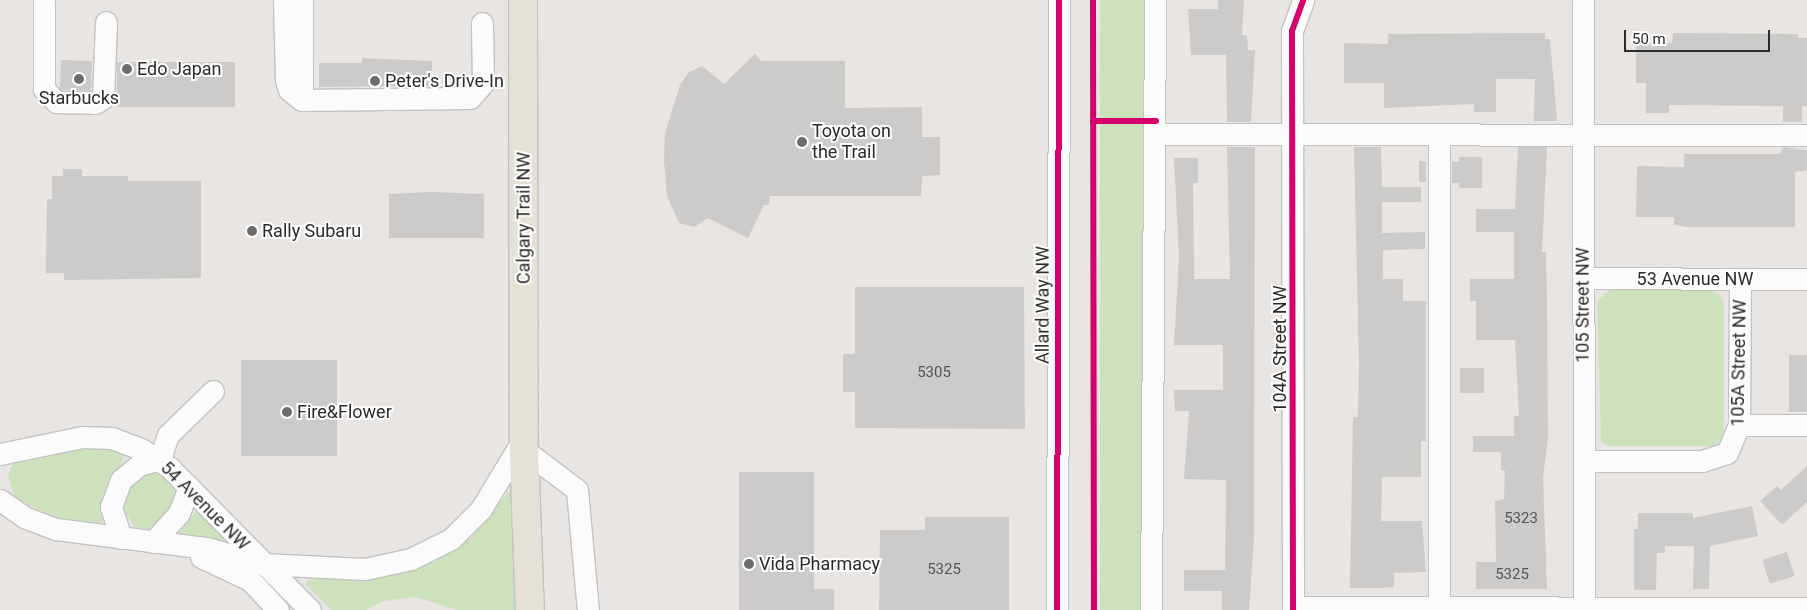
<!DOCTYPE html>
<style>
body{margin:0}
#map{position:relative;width:1807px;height:610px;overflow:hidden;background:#e8e5e2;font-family:Roboto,sans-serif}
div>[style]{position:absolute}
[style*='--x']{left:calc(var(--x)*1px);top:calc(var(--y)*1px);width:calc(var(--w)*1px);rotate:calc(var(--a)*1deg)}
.green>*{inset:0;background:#cce2bd;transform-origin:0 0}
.building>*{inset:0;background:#cdcbc9;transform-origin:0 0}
.roads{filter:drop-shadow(1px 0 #c2c2c2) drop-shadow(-1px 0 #c2c2c2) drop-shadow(0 1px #c2c2c2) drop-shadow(0 -1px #c2c2c2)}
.minor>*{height:21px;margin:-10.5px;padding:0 10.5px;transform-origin:10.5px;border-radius:10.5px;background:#fcfbfb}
.major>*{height:28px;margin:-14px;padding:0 14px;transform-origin:14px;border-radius:14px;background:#e5e2d5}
.cycleway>*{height:6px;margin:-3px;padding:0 3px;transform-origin:3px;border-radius:3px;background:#d6006c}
.dots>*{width:14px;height:14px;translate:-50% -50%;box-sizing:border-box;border:2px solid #fff;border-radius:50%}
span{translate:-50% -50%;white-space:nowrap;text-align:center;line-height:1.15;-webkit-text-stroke:4px #fff;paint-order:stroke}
.number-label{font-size:15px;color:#555554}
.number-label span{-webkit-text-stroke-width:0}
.poi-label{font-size:18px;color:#2b2b2b}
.left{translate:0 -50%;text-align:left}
.street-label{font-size:18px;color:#2b2b2b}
.scale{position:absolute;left:1624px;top:30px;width:146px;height:22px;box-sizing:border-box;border:2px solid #2b2b2b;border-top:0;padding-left:6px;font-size:15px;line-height:18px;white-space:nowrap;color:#2b2b2b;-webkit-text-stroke:4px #fff;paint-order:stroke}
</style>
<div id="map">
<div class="green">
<i style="left:1100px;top:0;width:45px;height:610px"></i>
<i style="clip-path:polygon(1610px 290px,1711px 290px,1719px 294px,1724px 304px,1724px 429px,1721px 440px,1713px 446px,1609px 446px,1601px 442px,1597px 301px)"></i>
<i style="clip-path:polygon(82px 440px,125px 452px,101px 525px,60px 520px,15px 498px,8px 475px,15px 459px)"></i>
<i style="clip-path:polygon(157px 470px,175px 486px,177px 494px,163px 522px,149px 529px,134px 527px,124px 510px,128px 487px,137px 475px)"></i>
<i style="clip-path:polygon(508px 492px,512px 492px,521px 610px,457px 610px,416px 597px,384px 601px,366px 610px,331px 610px,306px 584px,308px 580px,415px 571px,435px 562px,471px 538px)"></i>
<i style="clip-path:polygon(196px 511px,204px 512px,227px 540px,178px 535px)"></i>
</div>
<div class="building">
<i style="clip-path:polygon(1218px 0,1244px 0,1242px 35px,1247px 35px,1248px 50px,1255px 50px,1251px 122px,1227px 122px,1226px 55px,1191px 55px,1188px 9px,1218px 9px)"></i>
<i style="clip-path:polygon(1528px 33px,1545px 33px,1545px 39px,1550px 39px,1557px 121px,1534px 121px,1535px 79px,1496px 79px,1496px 112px,1474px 112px,1474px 104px,1384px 108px,1384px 83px,1344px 83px,1344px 43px,1388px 44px,1388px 34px)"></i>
<i style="clip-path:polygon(1673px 33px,1798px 34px,1798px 38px,1807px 38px,1807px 106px,1802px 106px,1802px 122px,1783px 122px,1783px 106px,1669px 105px,1669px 113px,1646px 113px,1646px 83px,1636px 83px,1636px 44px,1672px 43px)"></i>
<i style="clip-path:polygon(755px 54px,761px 61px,845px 61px,845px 108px,922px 107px,922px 137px,940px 137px,940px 175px,922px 176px,921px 196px,770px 196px,769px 205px,764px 205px,748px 238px,708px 218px,694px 227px,679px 223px,667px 196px,664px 161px,665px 133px,680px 85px,689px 72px,702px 66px,724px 84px)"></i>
<i style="clip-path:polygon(362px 58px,432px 61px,432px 86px,319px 87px,319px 63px,362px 63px)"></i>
<i style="left:61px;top:60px;width:31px;height:30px;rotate:2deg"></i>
<i style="left:117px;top:62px;width:118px;height:45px"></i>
<i style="clip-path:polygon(1227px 147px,1255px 147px,1254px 539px,1249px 610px,1222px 610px,1222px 591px,1184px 591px,1184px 570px,1225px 570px,1226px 480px,1184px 479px,1189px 411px,1175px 411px,1174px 390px,1223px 390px,1223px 345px,1174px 345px,1179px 257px,1174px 158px,1198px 158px,1198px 183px,1193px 183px,1194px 279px,1230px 279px)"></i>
<i style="clip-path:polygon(1354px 147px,1381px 147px,1382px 187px,1421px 187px,1421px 202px,1382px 202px,1382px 233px,1425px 232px,1425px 249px,1383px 250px,1383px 279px,1403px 279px,1403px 301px,1426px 301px,1426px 441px,1421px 441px,1421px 477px,1382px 477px,1381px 521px,1422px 521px,1426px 572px,1394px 573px,1394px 587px,1382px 588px,1350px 588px,1353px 417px,1358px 417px,1359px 366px)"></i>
<i style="clip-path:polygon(1518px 147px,1547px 147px,1542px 252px,1546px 252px,1547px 298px,1548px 437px,1543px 478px,1547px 589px,1476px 589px,1476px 562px,1496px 562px,1495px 501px,1504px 499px,1505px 471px,1501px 470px,1501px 452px,1473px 452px,1473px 436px,1514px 436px,1514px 416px,1519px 416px,1515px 340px,1476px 340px,1476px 301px,1470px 301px,1470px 279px,1514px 279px,1514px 232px,1476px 232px,1476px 209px,1515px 209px)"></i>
<i style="clip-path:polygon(1783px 147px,1807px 150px,1807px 170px,1795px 172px,1795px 227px,1688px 227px,1674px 225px,1674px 217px,1636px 217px,1637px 166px,1684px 167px,1684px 154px,1780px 154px)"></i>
<i style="clip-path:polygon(1459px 157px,1482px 157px,1482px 188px,1459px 188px,1459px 183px,1452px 183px,1452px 162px,1459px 162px)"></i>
<i style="left:1419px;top:161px;width:7px;height:21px"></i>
<i style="clip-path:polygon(63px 169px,82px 169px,82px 176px,128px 176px,128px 181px,201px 181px,201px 278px,64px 280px,64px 273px,46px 273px,47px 199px,52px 199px,52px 176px,63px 176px)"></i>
<i style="clip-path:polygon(431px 192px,484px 194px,484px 238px,389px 238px,389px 194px)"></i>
<i style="clip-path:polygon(855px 287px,1024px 287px,1025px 429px,855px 428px,855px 392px,843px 392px,843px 354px,855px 354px)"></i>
<i style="left:1789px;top:355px;width:18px;height:57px"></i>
<i style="left:241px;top:360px;width:96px;height:96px"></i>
<i style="left:1460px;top:368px;width:24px;height:25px"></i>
<i style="clip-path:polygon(1807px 466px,1807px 502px,1782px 525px,1760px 501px,1777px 486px,1781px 490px)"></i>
<i style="clip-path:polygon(739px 472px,814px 472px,814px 589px,834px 589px,834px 610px,739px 610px)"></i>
<i style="clip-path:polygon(1752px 506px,1758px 536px,1710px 546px,1709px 589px,1693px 589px,1694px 546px,1665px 546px,1665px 553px,1657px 553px,1656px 590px,1634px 590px,1634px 529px,1638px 529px,1638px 513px,1693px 513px,1693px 518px)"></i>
<i style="clip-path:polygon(925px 517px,1009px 517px,1009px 610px,879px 610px,880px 530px,925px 530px)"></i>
<i style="left:1787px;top:552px;width:25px;height:26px;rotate:72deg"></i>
</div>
<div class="roads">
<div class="minor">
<i style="--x:44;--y:0;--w:89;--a:90"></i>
<i style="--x:44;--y:89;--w:18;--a:47"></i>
<i style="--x:56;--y:102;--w:39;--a:1"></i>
<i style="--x:95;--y:103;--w:9;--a:-32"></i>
<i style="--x:103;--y:98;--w:76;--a:-87.7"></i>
<i style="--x:284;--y:0;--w:80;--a:88.6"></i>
<i style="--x:286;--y:80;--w:10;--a:73"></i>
<i style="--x:289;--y:90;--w:16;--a:38"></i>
<i style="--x:302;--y:100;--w:168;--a:-0.7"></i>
<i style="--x:470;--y:98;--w:20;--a:-49"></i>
<i style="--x:483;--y:83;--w:60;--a:-91"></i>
<i style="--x:302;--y:0;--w:100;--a:90"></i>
<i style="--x:1583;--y:0;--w:610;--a:89.91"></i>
<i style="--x:1156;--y:134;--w:651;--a:0.09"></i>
<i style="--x:1439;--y:136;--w:474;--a:90"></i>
<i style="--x:1583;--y:278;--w:224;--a:0.3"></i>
<i style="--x:1739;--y:425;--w:68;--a:0"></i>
<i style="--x:524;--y:450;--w:66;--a:37"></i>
<i style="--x:577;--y:490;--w:121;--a:84.8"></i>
<i style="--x:0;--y:454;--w:84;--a:-11.7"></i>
<i style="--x:82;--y:437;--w:30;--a:2"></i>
<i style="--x:112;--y:438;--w:31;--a:21"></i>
<i style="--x:141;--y:449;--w:35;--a:33"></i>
<i style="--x:170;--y:468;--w:199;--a:45.4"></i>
<i style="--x:1585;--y:461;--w:117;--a:0"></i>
<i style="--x:1702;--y:461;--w:26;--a:-18"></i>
<i style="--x:1727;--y:453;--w:30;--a:-67"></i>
<i style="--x:1739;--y:425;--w:146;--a:-89.6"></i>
<i style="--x:0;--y:500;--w:29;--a:35"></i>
<i style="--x:24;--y:517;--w:34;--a:21"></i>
<i style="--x:56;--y:529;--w:152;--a:7.2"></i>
<i style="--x:207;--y:548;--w:58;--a:15.9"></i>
<i style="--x:263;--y:564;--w:102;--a:2.8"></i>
<i style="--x:365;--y:569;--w:47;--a:-12.3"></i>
<i style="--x:411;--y:559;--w:45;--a:-26.6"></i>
<i style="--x:451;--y:539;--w:42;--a:-45"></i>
<i style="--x:481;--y:509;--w:83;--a:-58.8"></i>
<i style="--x:121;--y:538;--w:33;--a:-108"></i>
<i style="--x:111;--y:507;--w:29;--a:-70"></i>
<i style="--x:121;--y:480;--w:23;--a:-40"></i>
<i style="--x:139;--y:465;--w:22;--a:-16"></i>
<i style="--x:160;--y:459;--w:25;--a:-72"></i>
<i style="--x:168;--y:435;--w:63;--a:-44.4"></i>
<i style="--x:153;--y:542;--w:39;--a:-48"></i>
<i style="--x:179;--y:513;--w:28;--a:-69"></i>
<i style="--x:201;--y:557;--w:54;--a:25.1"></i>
<i style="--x:250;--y:580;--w:41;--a:47"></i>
<i style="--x:1293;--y:607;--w:514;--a:0.11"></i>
<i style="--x:1057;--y:610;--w:610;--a:-89.81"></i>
<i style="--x:1151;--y:610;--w:610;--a:-89.62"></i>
<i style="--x:1293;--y:610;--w:579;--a:-90.1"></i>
<i style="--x:1292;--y:31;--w:33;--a:-70"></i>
</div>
<div class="major">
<i style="--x:523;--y:0;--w:450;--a:89.9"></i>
<i style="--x:524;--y:450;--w:160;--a:87.9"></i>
</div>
</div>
<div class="cycleway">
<i style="--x:1093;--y:0;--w:610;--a:89.91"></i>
<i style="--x:1093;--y:121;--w:63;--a:0"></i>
<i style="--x:1057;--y:610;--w:610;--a:-89.81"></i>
<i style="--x:1293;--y:610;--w:579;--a:-90.1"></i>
<i style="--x:1292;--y:31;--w:33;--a:-70"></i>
</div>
<div class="dots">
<i style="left:127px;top:69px;background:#6d6c6b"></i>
<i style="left:79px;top:79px;background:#6d6c6b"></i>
<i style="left:375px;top:81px;background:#6d6c6b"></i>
<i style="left:802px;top:142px;background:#6d6c6b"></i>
<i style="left:252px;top:231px;background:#6d6c6b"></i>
<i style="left:287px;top:412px;background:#6d6c6b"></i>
<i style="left:749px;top:564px;background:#6d6c6b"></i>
</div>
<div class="number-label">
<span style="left:934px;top:373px">5305</span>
<span style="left:1521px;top:519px">5323</span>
<span style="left:944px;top:570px">5325</span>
<span style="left:1512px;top:575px">5325</span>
</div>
<div class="poi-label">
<span class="left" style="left:137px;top:69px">Edo Japan</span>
<span class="left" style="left:385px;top:81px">Peter's Drive-In</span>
<span style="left:79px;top:98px">Starbucks</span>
<span class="left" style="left:812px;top:142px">Toyota on<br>the Trail</span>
<span class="left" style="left:262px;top:231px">Rally Subaru</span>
<span class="left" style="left:297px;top:412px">Fire&amp;Flower</span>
<span class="left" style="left:759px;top:564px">Vida Pharmacy</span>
</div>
<div class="street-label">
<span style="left:524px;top:218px;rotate:-90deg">Calgary Trail NW</span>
<span style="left:1695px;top:279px">53 Avenue NW</span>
<span style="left:1043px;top:305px;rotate:-90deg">Allard Way NW</span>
<span style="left:1583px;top:305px;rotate:-90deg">105 Street NW</span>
<span style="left:1280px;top:349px;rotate:-90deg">104A Street NW</span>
<span style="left:1739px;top:363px;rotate:-89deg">105A Street NW</span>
<span style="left:205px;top:506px;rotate:45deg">54 Avenue NW</span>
</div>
<div class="scale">50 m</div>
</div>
